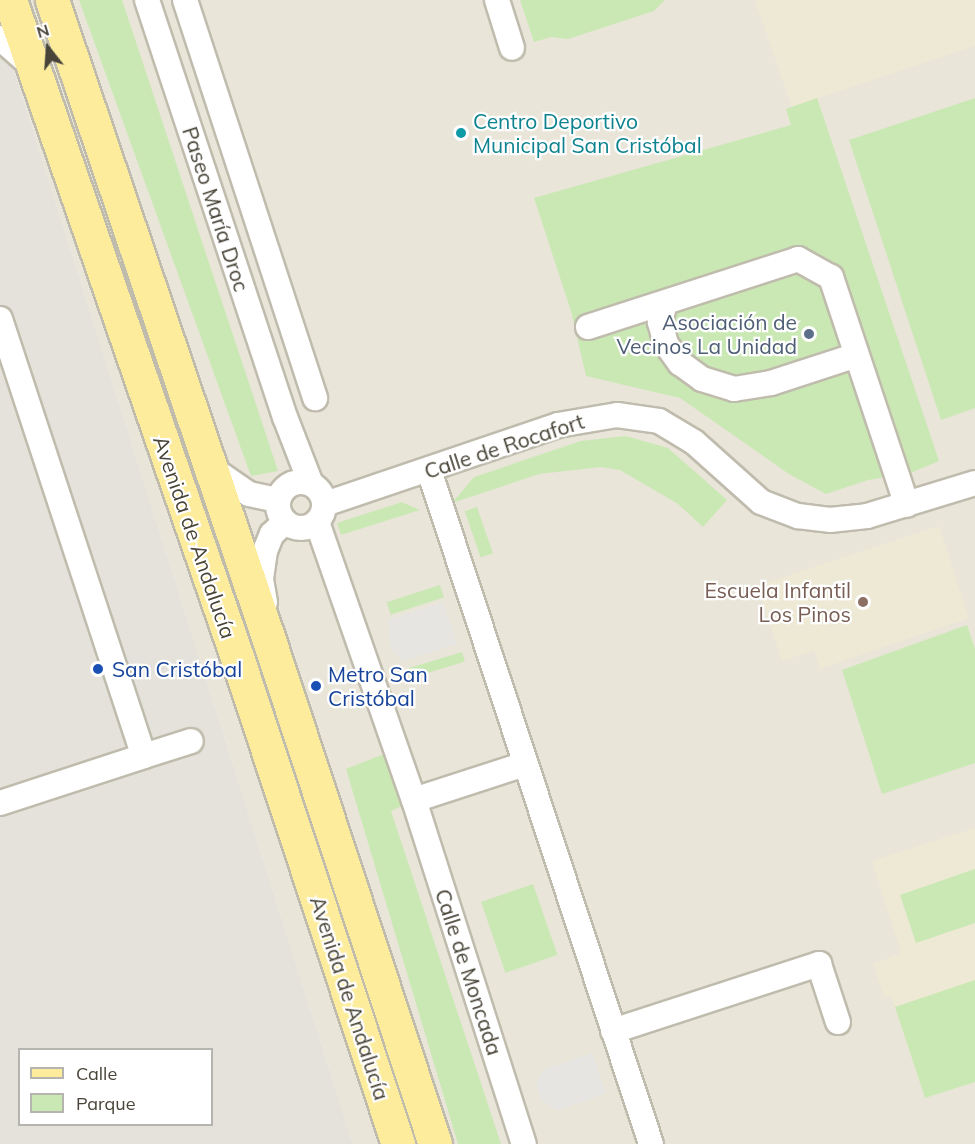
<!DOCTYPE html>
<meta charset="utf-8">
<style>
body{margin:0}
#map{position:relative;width:975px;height:1144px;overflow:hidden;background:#f5f3ea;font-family:Mulish,sans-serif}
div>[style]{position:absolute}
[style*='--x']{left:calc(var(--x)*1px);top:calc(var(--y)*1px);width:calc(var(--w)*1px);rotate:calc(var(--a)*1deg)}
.residential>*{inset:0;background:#e9e5d9}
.industrial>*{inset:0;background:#e5e2dc}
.education>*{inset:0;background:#ede9d5}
.green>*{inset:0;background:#cae8b4;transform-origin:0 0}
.parking>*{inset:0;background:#e7e5e2}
.roads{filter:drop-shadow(2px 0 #c0bcad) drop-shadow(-2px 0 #c0bcad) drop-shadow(0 2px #c0bcad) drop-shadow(0 -2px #c0bcad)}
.minor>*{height:24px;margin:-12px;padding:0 12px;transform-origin:12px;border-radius:12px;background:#fff}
.minor>.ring{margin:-12px;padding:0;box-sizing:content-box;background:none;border:24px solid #fff;border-radius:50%}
.primary>*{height:33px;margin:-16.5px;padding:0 16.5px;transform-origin:16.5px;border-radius:16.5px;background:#fcec9c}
.dots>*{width:16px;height:16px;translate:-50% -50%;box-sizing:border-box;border:3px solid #fff;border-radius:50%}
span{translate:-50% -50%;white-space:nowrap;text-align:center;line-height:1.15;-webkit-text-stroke:4.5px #fff;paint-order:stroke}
.culture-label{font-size:21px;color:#0d838f}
.left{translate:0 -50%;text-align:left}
.street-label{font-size:21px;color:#494438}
.service-label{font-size:21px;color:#4e5e75}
.right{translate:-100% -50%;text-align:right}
.education-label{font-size:21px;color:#785e54}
.transit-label{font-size:21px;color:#164399}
.legend{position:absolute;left:18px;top:1048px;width:195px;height:78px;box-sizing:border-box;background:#fff;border:2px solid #b6b4af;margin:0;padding:8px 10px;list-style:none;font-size:18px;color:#494438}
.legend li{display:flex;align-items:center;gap:12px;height:30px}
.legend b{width:30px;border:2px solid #b6b4af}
.north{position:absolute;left:18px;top:18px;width:60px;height:60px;-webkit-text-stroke:4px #fff;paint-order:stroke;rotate:343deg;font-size:16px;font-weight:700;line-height:24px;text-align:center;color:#494438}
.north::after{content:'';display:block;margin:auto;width:21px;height:27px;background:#494438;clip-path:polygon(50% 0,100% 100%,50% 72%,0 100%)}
</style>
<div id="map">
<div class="residential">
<i style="clip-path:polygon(0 0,975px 0,975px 1144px,353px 1144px,0 26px)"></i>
</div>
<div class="industrial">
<i style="clip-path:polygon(evenodd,0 26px,353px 1144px,0 1144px,0 26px,20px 1050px,212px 1050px,212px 1124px,20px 1124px,20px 1050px)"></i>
</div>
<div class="education">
<i style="clip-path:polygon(755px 0,975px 0,975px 46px,792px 107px)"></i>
<i style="clip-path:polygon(939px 526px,969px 618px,820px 669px,814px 650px,782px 661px,757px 586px)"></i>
<i style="clip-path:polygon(975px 828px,975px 1082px,925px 1098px,891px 996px,884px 997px,873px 964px,901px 953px,872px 861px)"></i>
</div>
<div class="green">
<i style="clip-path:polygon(79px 0,122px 0,278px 471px,251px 476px)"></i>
<i style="clip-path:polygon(520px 0,665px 0,654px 11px,568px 39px,551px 37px,534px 42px)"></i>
<i style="clip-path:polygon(817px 98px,939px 461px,913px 472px,868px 480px,826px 494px,789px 474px,680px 398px,586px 376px,571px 311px,534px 198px,791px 125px,786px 109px)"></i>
<i style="clip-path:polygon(975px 98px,975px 408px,941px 420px,849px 140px)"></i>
<i style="clip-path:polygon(626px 436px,668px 448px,727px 500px,703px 527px,678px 504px,620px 470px,601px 467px,539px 474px,452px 503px,474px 477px,581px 441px)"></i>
<i style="clip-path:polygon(402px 502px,420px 510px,341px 535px,337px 523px)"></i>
<i style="left:477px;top:507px;width:49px;height:13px;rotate:71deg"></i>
<i style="left:440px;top:585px;width:13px;height:56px;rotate:72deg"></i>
<i style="clip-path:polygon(967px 625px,975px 649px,975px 763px,882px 794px,842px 670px)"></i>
<i style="left:462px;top:652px;width:10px;height:56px;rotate:73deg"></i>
<i style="clip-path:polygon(384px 754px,402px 806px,391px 811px,501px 1144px,458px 1144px,346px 769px)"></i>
<i style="clip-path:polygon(975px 869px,975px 923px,916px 943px,900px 895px)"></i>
<i style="left:533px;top:884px;width:75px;height:55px;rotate:71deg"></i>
<i style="clip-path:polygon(975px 980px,975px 1082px,925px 1098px,895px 1007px)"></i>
</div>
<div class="parking">
<i style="clip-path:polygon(443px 602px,457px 644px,402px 661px,391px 649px,388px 620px)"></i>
<i style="clip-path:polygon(592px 1053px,606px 1093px,557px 1111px,541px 1100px,536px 1086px,543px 1070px)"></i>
</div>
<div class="roads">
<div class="minor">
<i style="--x:147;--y:0;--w:439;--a:71.7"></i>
<i style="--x:285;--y:417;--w:72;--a:68.8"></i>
<i style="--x:185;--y:0;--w:419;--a:71.9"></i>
<i style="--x:497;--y:0;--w:50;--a:72.6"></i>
<i style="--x:0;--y:38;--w:43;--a:41.2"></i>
<i style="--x:665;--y:303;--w:20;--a:105"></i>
<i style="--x:660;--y:322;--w:23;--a:75"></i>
<i style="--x:666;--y:344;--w:24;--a:54"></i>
<i style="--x:680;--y:363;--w:27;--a:36"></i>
<i style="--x:702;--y:379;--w:34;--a:17"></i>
<i style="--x:734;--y:389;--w:37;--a:-9"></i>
<i style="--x:771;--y:383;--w:90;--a:-18"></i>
<i style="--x:0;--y:319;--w:460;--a:71.8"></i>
<i style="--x:144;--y:756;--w:151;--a:161.9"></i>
<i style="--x:588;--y:327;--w:221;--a:-17.9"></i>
<i style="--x:798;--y:259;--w:38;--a:29"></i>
<i style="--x:831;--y:277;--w:240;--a:71.6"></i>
<i style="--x:210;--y:467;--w:47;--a:34.7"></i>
<i style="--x:249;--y:494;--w:30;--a:12"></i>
<i style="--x:429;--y:470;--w:710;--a:71.77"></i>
<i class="ring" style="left:278px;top:482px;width:22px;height:22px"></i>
<i style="--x:325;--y:504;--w:246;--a:-18.7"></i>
<i style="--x:558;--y:425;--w:60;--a:-9.6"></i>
<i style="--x:617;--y:415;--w:42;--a:8.1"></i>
<i style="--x:659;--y:421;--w:41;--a:31"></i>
<i style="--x:694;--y:442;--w:90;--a:41.8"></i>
<i style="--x:761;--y:502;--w:40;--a:21"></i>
<i style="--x:798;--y:516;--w:32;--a:7"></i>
<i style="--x:830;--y:520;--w:37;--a:-6"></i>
<i style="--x:867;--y:516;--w:113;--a:-17"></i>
<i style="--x:317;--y:522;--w:294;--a:70.8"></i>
<i style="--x:414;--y:800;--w:361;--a:72.3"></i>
<i style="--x:265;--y:602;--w:23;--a:-100"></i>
<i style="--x:261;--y:579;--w:28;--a:-82"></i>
<i style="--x:265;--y:551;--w:18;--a:-68"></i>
<i style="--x:272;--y:534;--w:18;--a:-43"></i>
<i style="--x:144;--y:756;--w:49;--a:-17.7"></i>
<i style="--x:414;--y:800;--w:117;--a:-18"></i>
<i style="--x:613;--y:1031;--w:217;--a:-18"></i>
<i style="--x:819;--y:964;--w:61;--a:71.9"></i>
</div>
<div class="primary">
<i style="--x:10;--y:0;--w:695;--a:70.94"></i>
<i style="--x:237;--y:657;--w:513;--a:71.71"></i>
<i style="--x:52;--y:0;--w:679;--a:71.27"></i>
<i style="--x:270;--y:643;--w:527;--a:71.77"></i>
</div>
</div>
<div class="dots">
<i style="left:461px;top:133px;background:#0f9aa8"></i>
<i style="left:809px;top:334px;background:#5c6f8a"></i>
<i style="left:863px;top:602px;background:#8d6e63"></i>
<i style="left:98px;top:669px;background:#1a4fb4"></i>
<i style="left:316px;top:686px;background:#1a4fb4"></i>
</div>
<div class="culture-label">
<span class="left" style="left:473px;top:133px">Centro Deportivo<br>Municipal San Cristóbal</span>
</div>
<div class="street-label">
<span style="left:216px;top:209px;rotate:72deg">Paseo María Droc</span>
<span style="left:504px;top:446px;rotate:-18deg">Calle de Rocafort</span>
<span style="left:195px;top:537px;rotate:71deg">Avenida de Andalucía</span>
<span style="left:469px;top:972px;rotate:72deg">Calle de Moncada</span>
<span style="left:350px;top:998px;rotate:72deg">Avenida de Andalucía</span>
</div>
<div class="service-label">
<span class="right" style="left:797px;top:334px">Asociación de<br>Vecinos La Unidad</span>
</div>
<div class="education-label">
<span class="right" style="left:851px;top:602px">Escuela Infantil<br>Los Pinos</span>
</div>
<div class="transit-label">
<span class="left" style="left:112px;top:669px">San Cristóbal</span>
<span class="left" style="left:328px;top:686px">Metro San<br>Cristóbal</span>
</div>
<ul class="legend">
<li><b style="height:8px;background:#fcec9c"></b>Calle</li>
<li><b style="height:16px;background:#cae8b4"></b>Parque</li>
</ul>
<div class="north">N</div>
</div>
